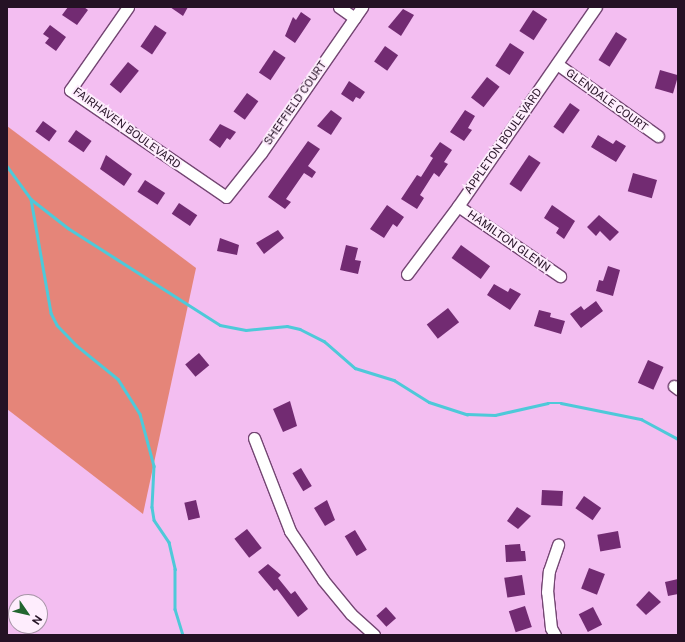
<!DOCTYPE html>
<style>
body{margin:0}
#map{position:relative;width:685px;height:642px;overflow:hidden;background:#f3bef1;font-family:"Public Sans",sans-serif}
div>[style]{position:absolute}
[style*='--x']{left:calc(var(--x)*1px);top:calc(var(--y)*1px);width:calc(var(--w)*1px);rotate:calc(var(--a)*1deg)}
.green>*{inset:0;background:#e58579}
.stream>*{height:2.5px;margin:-1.25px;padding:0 1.25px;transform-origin:1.25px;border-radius:1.25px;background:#4ec9d9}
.building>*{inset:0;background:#722b72;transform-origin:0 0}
.roads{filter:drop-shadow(1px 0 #744673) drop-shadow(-1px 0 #744673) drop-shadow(0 1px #744673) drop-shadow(0 -1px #744673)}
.minor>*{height:11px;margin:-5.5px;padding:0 5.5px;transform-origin:5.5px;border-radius:5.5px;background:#fff}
span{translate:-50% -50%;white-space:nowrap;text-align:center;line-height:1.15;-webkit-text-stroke:4px #feedfd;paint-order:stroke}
.street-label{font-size:11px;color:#251225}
.frame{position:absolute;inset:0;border:8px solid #251225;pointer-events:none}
.north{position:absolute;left:8px;top:594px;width:40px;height:40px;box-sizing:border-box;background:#feedfd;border:1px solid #a795a7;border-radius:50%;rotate:124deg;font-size:11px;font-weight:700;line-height:16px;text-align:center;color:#251225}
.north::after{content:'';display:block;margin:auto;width:14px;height:18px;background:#226530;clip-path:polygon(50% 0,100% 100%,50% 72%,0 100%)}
</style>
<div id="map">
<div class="green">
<i style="clip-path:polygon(7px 126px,196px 268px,143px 514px,7px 409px)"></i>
</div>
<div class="stream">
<i style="--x:7;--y:166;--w:41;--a:54"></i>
<i style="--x:31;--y:199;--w:116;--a:80"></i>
<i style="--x:51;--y:313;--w:13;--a:63"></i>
<i style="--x:57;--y:325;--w:28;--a:46"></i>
<i style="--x:76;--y:345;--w:54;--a:39"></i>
<i style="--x:118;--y:379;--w:41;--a:57.8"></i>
<i style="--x:140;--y:414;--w:54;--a:74.9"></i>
<i style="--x:154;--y:466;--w:41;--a:92.8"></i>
<i style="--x:152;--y:507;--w:13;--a:81"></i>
<i style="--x:154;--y:520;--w:27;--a:56"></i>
<i style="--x:169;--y:542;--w:28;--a:77"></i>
<i style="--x:175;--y:569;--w:40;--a:90"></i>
<i style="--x:175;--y:609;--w:27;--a:73"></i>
<i style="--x:31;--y:199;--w:47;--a:38.1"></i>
<i style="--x:68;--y:228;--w:180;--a:32.5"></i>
<i style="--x:220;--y:325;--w:26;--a:11"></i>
<i style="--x:246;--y:330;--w:41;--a:-5.6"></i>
<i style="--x:287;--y:326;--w:13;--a:13"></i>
<i style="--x:300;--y:329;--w:27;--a:27"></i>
<i style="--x:324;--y:341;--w:41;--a:41.1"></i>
<i style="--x:355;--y:368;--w:41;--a:17.1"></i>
<i style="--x:394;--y:380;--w:41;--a:32.2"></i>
<i style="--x:429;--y:402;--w:40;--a:18"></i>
<i style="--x:467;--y:414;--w:28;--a:2"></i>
<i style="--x:495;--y:415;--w:54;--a:-12.8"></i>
<i style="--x:548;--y:403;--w:13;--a:0"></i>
<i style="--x:561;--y:403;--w:82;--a:11.3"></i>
<i style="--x:641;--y:419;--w:42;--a:28.4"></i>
</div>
<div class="building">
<i style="clip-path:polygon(68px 7px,84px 7px,88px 10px,77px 25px,62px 15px)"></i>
<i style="clip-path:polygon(170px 7px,188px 7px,183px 16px)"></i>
<i style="clip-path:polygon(403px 9px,414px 15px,401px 36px,388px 27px)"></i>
<i style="left:533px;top:10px;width:17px;height:25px;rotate:33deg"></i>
<i style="clip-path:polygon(301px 12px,311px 19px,295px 43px,285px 36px,293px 17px,296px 20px)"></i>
<i style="clip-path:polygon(50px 25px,66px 37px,56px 51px,45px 43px,49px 38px,43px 34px)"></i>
<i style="left:155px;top:25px;width:14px;height:26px;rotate:34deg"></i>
<i style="left:616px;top:32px;width:13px;height:33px;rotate:32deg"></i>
<i style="left:510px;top:43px;width:17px;height:27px;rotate:33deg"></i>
<i style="left:385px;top:46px;width:16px;height:19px;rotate:35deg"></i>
<i style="left:274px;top:50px;width:14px;height:27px;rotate:34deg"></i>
<i style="left:128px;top:62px;width:14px;height:29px;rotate:39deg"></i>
<i style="left:660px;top:70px;width:19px;height:19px;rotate:16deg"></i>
<i style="left:487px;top:77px;width:16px;height:26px;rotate:38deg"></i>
<i style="clip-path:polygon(349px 81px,365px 92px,360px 99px,356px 97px,353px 102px,341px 94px)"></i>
<i style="left:247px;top:93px;width:14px;height:23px;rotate:36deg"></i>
<i style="left:570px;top:103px;width:12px;height:29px;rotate:35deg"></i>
<i style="clip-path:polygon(331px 110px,342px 118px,331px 135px,317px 126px)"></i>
<i style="clip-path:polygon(465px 110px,475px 116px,468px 128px,472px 130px,464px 141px,450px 132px)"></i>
<i style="left:43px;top:121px;width:17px;height:13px;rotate:36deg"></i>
<i style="clip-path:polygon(220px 124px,236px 132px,230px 140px,227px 138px,220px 148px,209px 140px)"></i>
<i style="left:76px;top:130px;width:19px;height:14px;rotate:35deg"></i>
<i style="clip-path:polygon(598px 135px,613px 144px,616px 140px,626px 146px,616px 162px,591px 147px)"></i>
<i style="clip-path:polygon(308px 141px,320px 149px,308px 166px,316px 172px,312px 178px,304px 173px,286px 199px,291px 202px,285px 209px,268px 197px)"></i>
<i style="clip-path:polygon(440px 142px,452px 150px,444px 162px,448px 164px,439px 177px,434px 173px,420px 195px,424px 198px,417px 209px,401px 199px,417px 175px,421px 177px,433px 158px,430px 156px)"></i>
<i style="clip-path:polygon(106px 155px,132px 174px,124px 186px,100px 169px)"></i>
<i style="left:529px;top:155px;width:14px;height:35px;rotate:34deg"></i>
<i style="left:633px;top:173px;width:25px;height:19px;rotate:16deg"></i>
<i style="left:145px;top:180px;width:24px;height:14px;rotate:33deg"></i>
<i style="left:179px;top:203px;width:22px;height:13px;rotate:34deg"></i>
<i style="clip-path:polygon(387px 205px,404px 217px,397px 227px,393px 224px,384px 238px,370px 229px)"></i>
<i style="clip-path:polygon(552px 205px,575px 221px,564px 239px,556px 233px,559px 228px,544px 218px)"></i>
<i style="clip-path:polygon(599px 215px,619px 232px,610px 241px,600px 231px,596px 236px,587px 227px)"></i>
<i style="clip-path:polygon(278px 230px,284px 238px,264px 254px,256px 243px)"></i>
<i style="clip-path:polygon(220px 238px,239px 245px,237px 255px,217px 251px)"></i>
<i style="clip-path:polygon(346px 245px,358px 248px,355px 260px,361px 261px,358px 274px,340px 270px)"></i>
<i style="left:461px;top:245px;width:36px;height:16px;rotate:36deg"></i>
<i style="clip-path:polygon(608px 266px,620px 270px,613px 296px,596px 291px,599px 280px,603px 281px)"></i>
<i style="clip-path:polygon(494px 284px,508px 292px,510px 288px,521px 294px,510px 310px,487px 295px)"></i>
<i style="clip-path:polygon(596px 301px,603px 311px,581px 328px,570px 314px,581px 306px,584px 310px)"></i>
<i style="left:448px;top:308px;width:18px;height:27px;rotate:52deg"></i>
<i style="clip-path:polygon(539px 310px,551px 313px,550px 317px,565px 321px,561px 334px,534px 326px)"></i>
<i style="left:199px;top:353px;width:16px;height:18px;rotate:50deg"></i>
<i style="left:648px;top:360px;width:17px;height:25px;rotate:24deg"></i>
<i style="clip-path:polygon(290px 401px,297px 426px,283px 432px,273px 409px)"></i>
<i style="left:301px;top:468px;width:21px;height:10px;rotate:59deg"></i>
<i style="left:542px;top:490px;width:21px;height:15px;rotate:3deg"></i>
<i style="left:584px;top:496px;width:21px;height:15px;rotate:35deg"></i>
<i style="left:196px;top:500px;width:18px;height:12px;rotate:77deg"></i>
<i style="clip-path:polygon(327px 500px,335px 520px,325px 526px,314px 508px)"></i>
<i style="clip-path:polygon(517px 507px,531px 516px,518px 529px,507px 521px)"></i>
<i style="left:247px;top:529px;width:24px;height:16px;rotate:52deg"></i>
<i style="left:355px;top:530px;width:23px;height:12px;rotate:59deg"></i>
<i style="left:618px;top:531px;width:17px;height:21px;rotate:80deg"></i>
<i style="clip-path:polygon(520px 544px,521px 551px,525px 551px,526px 561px,506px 562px,505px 545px)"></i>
<i style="clip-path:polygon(268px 564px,281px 575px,278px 578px,291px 594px,295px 591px,308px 609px,298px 617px,277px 589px,274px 591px,258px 572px)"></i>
<i style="left:589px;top:568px;width:17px;height:22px;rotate:21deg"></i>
<i style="left:522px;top:575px;width:20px;height:18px;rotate:81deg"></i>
<i style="clip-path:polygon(678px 579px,678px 594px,668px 596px,665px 582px)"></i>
<i style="clip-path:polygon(649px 591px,661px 602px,646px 615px,636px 605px)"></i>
<i style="left:525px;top:606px;width:22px;height:17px;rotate:72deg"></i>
<i style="left:386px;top:607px;width:15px;height:13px;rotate:48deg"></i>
<i style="left:593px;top:607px;width:20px;height:16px;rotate:63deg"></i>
</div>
<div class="roads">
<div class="minor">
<i style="--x:128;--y:7;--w:101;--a:124.9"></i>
<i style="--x:70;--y:90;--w:189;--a:34.4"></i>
<i style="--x:226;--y:197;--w:56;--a:-51.5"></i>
<i style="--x:261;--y:153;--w:178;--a:-55.3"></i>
<i style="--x:339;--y:7;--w:19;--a:35"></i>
<i style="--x:557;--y:64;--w:124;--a:35.5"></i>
<i style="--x:458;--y:206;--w:124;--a:34.5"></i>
<i style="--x:407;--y:274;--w:85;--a:-53.1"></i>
<i style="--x:458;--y:206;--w:242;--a:-55.3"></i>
<i style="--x:674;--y:386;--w:5;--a:37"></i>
<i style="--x:254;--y:438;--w:100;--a:68.8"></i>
<i style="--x:290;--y:531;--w:59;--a:56"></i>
<i style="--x:323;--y:580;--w:44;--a:50.5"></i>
<i style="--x:351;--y:614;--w:31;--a:42"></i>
<i style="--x:555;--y:635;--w:8;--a:-120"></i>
<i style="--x:551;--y:628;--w:36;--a:-96"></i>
<i style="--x:547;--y:592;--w:21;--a:-85"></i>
<i style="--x:549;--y:571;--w:28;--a:-71"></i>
</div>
</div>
<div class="street-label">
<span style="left:607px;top:100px;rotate:36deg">GLENDALE COURT</span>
<span style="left:295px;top:103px;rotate:-55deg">SHEFFIELD COURT</span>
<span style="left:127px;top:128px;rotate:36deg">FAIRHAVEN BOULEVARD</span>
<span style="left:503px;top:141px;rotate:-55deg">APPLETON BOULEVARD</span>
<span style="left:509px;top:241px;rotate:35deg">HAMILTON GLENN</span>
</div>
<div class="frame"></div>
<div class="north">N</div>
</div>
